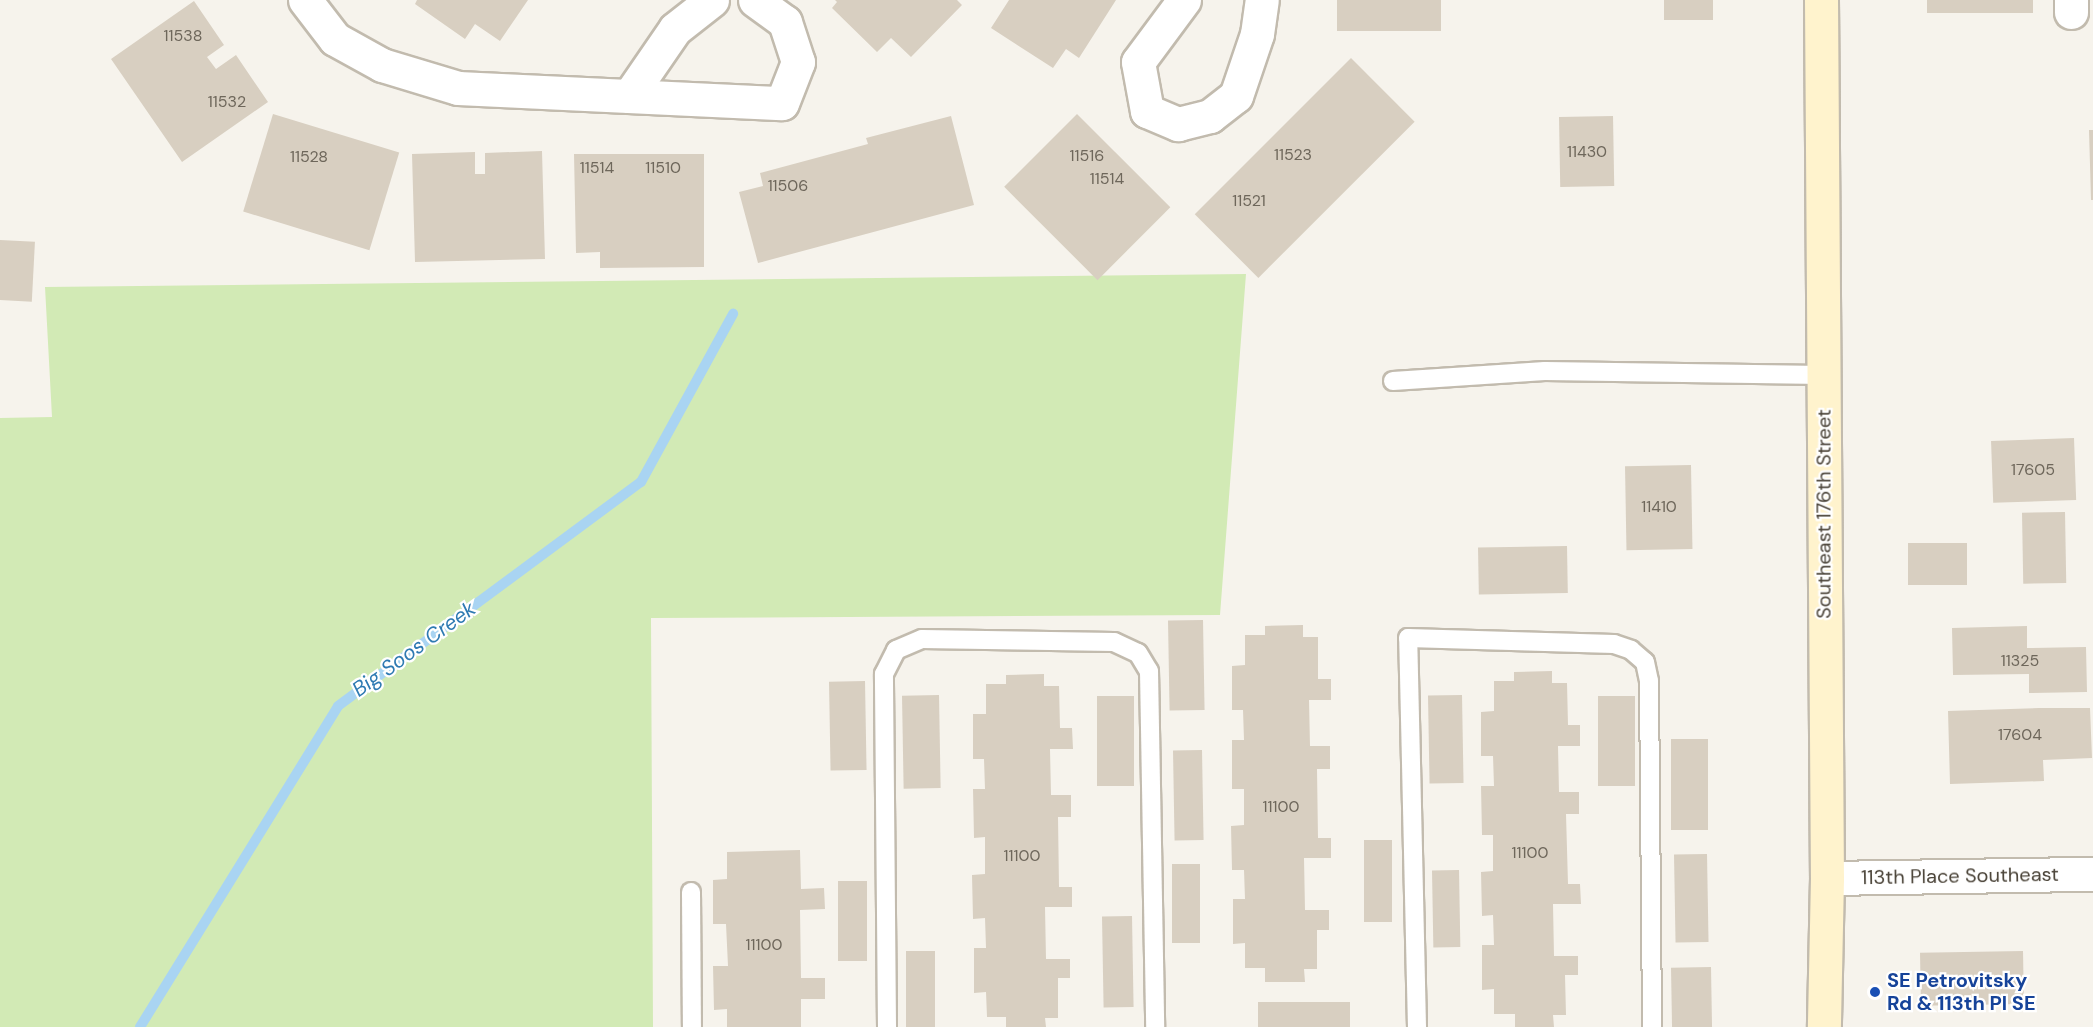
<!DOCTYPE html>
<style>
body{margin:0}
#map{position:relative;width:2093px;height:1027px;overflow:hidden;background:#f6f3ec;font-family:"DM Sans",sans-serif}
div>[style]{position:absolute}
[style*='--x']{left:calc(var(--x)*1px);top:calc(var(--y)*1px);width:calc(var(--w)*1px);rotate:calc(var(--a)*1deg)}
.green>*{inset:0;background:#d2eab5}
.stream>*{height:10px;margin:-5px;padding:0 5px;transform-origin:5px;border-radius:5px;background:#a9d4f2}
.building>*{inset:0;background:#d8cfc1;transform-origin:0 0}
.roads{filter:drop-shadow(2px 0 #c2bbae) drop-shadow(-2px 0 #c2bbae) drop-shadow(0 2px #c2bbae) drop-shadow(0 -2px #c2bbae)}
.lane>*{height:18px;margin:-9px;padding:0 9px;transform-origin:9px;border-radius:9px;background:#fff}
.street>*{height:33px;margin:-16.5px;padding:0 16.5px;transform-origin:16.5px;border-radius:16.5px;background:#fff}
.secondary>*{height:33px;margin:-16.5px;padding:0 16.5px;transform-origin:16.5px;border-radius:16.5px;background:#fff3cd}
.dots>*{width:16px;height:16px;translate:-50% -50%;box-sizing:border-box;border:3px solid #fff;border-radius:50%}
span{translate:-50% -50%;white-space:nowrap;text-align:center;line-height:1.15;-webkit-text-stroke:4.5px #fff;paint-order:stroke}
.number-label{font-size:16px;color:#6e675b}
.number-label span{-webkit-text-stroke-width:0}
.street-label{font-size:20px;color:#4b4439}
.transit-label{font-size:20px;color:#164399;font-weight:700}
.left{translate:0 -50%;text-align:left}
.water-label{font-size:21px;color:#2e7ab2;font-style:italic}
</style>
<div id="map">
<div class="green">
<i style="clip-path:polygon(1246px 274px,1220px 615px,651px 618px,653px 1027px,0 1027px,0 418px,52px 417px,45px 287px)"></i>
</div>
<div class="stream">
<i style="--x:140;--y:1027;--w:377;--a:-58.3"></i>
<i style="--x:338;--y:706;--w:377;--a:-36.5"></i>
<i style="--x:641;--y:482;--w:192;--a:-61.3"></i>
</div>
<div class="building">
<i style="clip-path:polygon(417px 0,528px 0,500px 41px,475px 24px,465px 39px,415px 4px)"></i>
<i style="clip-path:polygon(835px 0,957px 0,962px 5px,911px 57px,891px 38px,877px 52px,832px 8px,837px 2px)"></i>
<i style="clip-path:polygon(1009px 0,1116px 0,1079px 58px,1066px 49px,1053px 68px,991px 28px)"></i>
<i style="left:1337px;top:0;width:104px;height:31px"></i>
<i style="left:1664px;top:0;width:49px;height:20px"></i>
<i style="left:1927px;top:0;width:106px;height:13px"></i>
<i style="clip-path:polygon(194px 1px,224px 45px,207px 57px,216px 69px,236px 55px,268px 102px,182px 162px,111px 59px)"></i>
<i style="left:1351px;top:58px;width:90px;height:221px;rotate:45deg"></i>
<i style="left:273px;top:114px;width:132px;height:102px;rotate:17deg"></i>
<i style="left:1077px;top:114px;width:132px;height:103px;rotate:45deg"></i>
<i style="clip-path:polygon(951px 116px,974px 205px,758px 263px,739px 192px,763px 186px,760px 173px,868px 144px,866px 138px)"></i>
<i style="left:1613px;top:116px;width:70px;height:54px;rotate:89deg"></i>
<i style="clip-path:polygon(2089px 130px,2093px 130px,2093px 200px,2091px 200px)"></i>
<i style="clip-path:polygon(542px 151px,545px 259px,415px 262px,412px 154px,475px 152px,475px 174px,485px 174px,485px 153px)"></i>
<i style="clip-path:polygon(574px 154px,704px 154px,704px 267px,600px 268px,600px 252px,576px 253px)"></i>
<i style="left:0;top:240px;width:35px;height:60px;rotate:3deg"></i>
<i style="left:2074px;top:438px;width:62px;height:83px;rotate:88deg"></i>
<i style="left:1691px;top:465px;width:84px;height:66px;rotate:89deg"></i>
<i style="left:2065px;top:512px;width:71px;height:43px;rotate:89deg"></i>
<i style="left:1967px;top:543px;width:42px;height:59px;rotate:90deg"></i>
<i style="left:1567px;top:546px;width:47px;height:89px;rotate:89deg"></i>
<i style="left:1203px;top:620px;width:90px;height:35px;rotate:89deg"></i>
<i style="clip-path:polygon(1303px 625px,1303px 637px,1318px 637px,1318px 679px,1331px 679px,1331px 700px,1309px 700px,1310px 746px,1330px 746px,1330px 769px,1317px 769px,1318px 838px,1331px 838px,1331px 858px,1304px 858px,1305px 910px,1329px 910px,1329px 930px,1317px 930px,1317px 969px,1304px 969px,1305px 982px,1265px 982px,1265px 968px,1245px 968px,1245px 943px,1233px 944px,1233px 899px,1245px 899px,1244px 870px,1232px 870px,1231px 826px,1244px 825px,1244px 789px,1232px 789px,1232px 740px,1244px 740px,1243px 710px,1232px 710px,1232px 666px,1245px 665px,1245px 635px,1265px 635px,1265px 626px)"></i>
<i style="clip-path:polygon(2027px 626px,2027px 648px,2086px 647px,2087px 692px,2029px 693px,2029px 674px,1953px 675px,1952px 628px)"></i>
<i style="clip-path:polygon(1552px 671px,1552px 683px,1567px 683px,1568px 725px,1580px 725px,1580px 746px,1558px 746px,1559px 792px,1579px 792px,1579px 814px,1566px 814px,1568px 884px,1580px 884px,1581px 904px,1553px 904px,1554px 956px,1578px 956px,1578px 975px,1565px 975px,1566px 1015px,1553px 1015px,1554px 1027px,1515px 1027px,1515px 1014px,1494px 1014px,1494px 989px,1482px 990px,1482px 945px,1494px 945px,1493px 915px,1482px 916px,1481px 872px,1493px 871px,1493px 835px,1482px 835px,1481px 786px,1494px 786px,1493px 756px,1481px 756px,1481px 712px,1494px 711px,1494px 681px,1514px 681px,1514px 672px)"></i>
<i style="clip-path:polygon(1044px 674px,1044px 686px,1059px 686px,1060px 728px,1072px 728px,1073px 749px,1050px 749px,1051px 795px,1071px 795px,1071px 817px,1058px 817px,1059px 887px,1072px 887px,1072px 907px,1045px 907px,1046px 959px,1070px 959px,1070px 978px,1058px 978px,1058px 1018px,1045px 1018px,1046px 1027px,1006px 1027px,1006px 1017px,987px 1017px,986px 992px,974px 993px,974px 948px,986px 948px,985px 918px,973px 919px,972px 875px,985px 874px,985px 837px,974px 838px,973px 789px,985px 789px,984px 759px,973px 759px,973px 714px,986px 714px,986px 684px,1006px 684px,1006px 675px)"></i>
<i style="left:865px;top:681px;width:89px;height:36px;rotate:89deg"></i>
<i style="left:939px;top:695px;width:93px;height:37px;rotate:89deg"></i>
<i style="left:1462px;top:695px;width:88px;height:34px;rotate:89deg"></i>
<i style="left:1097px;top:696px;width:37px;height:90px"></i>
<i style="left:1598px;top:696px;width:37px;height:90px"></i>
<i style="clip-path:polygon(2039px 708px,2090px 708px,2092px 758px,2043px 760px,2044px 781px,1950px 784px,1948px 711px)"></i>
<i style="left:1671px;top:739px;width:37px;height:91px"></i>
<i style="left:1202px;top:750px;width:90px;height:29px;rotate:89deg"></i>
<i style="left:1364px;top:840px;width:28px;height:82px"></i>
<i style="clip-path:polygon(800px 850px,801px 889px,824px 888px,825px 909px,800px 910px,801px 978px,825px 978px,825px 999px,801px 999px,801px 1027px,727px 1027px,727px 1009px,714px 1010px,713px 966px,728px 966px,726px 924px,713px 924px,713px 880px,727px 879px,727px 852px)"></i>
<i style="left:1707px;top:854px;width:88px;height:33px;rotate:89deg"></i>
<i style="left:1172px;top:864px;width:28px;height:79px"></i>
<i style="left:1459px;top:870px;width:77px;height:27px;rotate:89deg"></i>
<i style="left:867px;top:881px;width:80px;height:29px;rotate:90deg"></i>
<i style="left:1132px;top:916px;width:91px;height:30px;rotate:89deg"></i>
<i style="left:906px;top:951px;width:29px;height:76px"></i>
<i style="left:2023px;top:951px;width:53px;height:103px;rotate:89deg"></i>
<i style="left:1711px;top:967px;width:60px;height:40px;rotate:89deg"></i>
<i style="left:1350px;top:1002px;width:25px;height:92px;rotate:90deg"></i>
</div>
<div class="roads">
<div class="lane">
<i style="--x:1393;--y:381;--w:152;--a:-3.8"></i>
<i style="--x:1545;--y:371;--w:278;--a:0.8"></i>
<i style="--x:691;--y:892;--w:135;--a:89.6"></i>
<i style="--x:887;--y:1027;--w:353;--a:-90.5"></i>
<i style="--x:884;--y:674;--w:27;--a:-63"></i>
<i style="--x:896;--y:650;--w:28;--a:-23"></i>
<i style="--x:922;--y:639;--w:192;--a:0.9"></i>
<i style="--x:1114;--y:642;--w:26;--a:25"></i>
<i style="--x:1138;--y:653;--w:21;--a:59"></i>
<i style="--x:1149;--y:671;--w:356;--a:89"></i>
<i style="--x:1417;--y:1027;--w:389;--a:-91.3"></i>
<i style="--x:1408;--y:638;--w:206;--a:1.7"></i>
<i style="--x:1614;--y:644;--w:18;--a:19"></i>
<i style="--x:1631;--y:650;--w:18;--a:41"></i>
<i style="--x:1645;--y:662;--w:19;--a:78"></i>
<i style="--x:1649;--y:681;--w:346;--a:89.5"></i>
</div>
<div class="street">
<i style="--x:305;--y:0;--w:49;--a:52.4"></i>
<i style="--x:335;--y:39;--w:54;--a:29"></i>
<i style="--x:382;--y:65;--w:79;--a:16.8"></i>
<i style="--x:458;--y:88;--w:324;--a:2.7"></i>
<i style="--x:782;--y:103;--w:44;--a:-68.7"></i>
<i style="--x:798;--y:62;--w:42;--a:-108"></i>
<i style="--x:785;--y:22;--w:37;--a:-144"></i>
<i style="--x:1184;--y:0;--w:77;--a:126.6"></i>
<i style="--x:1138;--y:62;--w:50;--a:79.6"></i>
<i style="--x:1147;--y:111;--w:34;--a:23"></i>
<i style="--x:1178;--y:124;--w:33;--a:-14"></i>
<i style="--x:1210;--y:116;--w:33;--a:-38"></i>
<i style="--x:1236;--y:96;--w:65;--a:-71.3"></i>
<i style="--x:1257;--y:34;--w:34;--a:-82"></i>
<i style="--x:2071;--y:0;--w:12;--a:90"></i>
<i style="--x:629;--y:96;--w:81;--a:-55.5"></i>
<i style="--x:675;--y:29;--w:47;--a:-38.1"></i>
<i style="--x:1827;--y:878;--w:266;--a:-0.9"></i>
</div>
<div class="secondary">
<i style="--x:1821;--y:0;--w:878;--a:89.61"></i>
<i style="--x:1827;--y:878;--w:149;--a:91.2"></i>
</div>
</div>
<div class="dots">
<i style="left:1875px;top:992px;background:#1a4fb4"></i>
</div>
<div class="number-label">
<span style="left:183px;top:36px">11538</span>
<span style="left:227px;top:102px">11532</span>
<span style="left:1587px;top:152px">11430</span>
<span style="left:1293px;top:155px">11523</span>
<span style="left:1087px;top:156px">11516</span>
<span style="left:309px;top:157px">11528</span>
<span style="left:597px;top:168px">11514</span>
<span style="left:663px;top:168px">11510</span>
<span style="left:1107px;top:179px">11514</span>
<span style="left:788px;top:186px">11506</span>
<span style="left:1249px;top:201px">11521</span>
<span style="left:2033px;top:470px">17605</span>
<span style="left:1659px;top:507px">11410</span>
<span style="left:2020px;top:661px">11325</span>
<span style="left:2020px;top:735px">17604</span>
<span style="left:1281px;top:807px">11100</span>
<span style="left:1530px;top:853px">11100</span>
<span style="left:1022px;top:856px">11100</span>
<span style="left:764px;top:945px">11100</span>
</div>
<div class="street-label">
<span style="left:1824px;top:514px;rotate:-90deg">Southeast 176th Street</span>
<span style="left:1960px;top:876px;rotate:-1deg">113th Place Southeast</span>
</div>
<div class="transit-label">
<span class="left" style="left:1887px;top:992px">SE Petrovitsky<br>Rd &amp; 113th Pl SE</span>
</div>
<div class="water-label">
<span style="left:414px;top:649px;rotate:-36deg">Big Soos Creek</span>
</div>
</div>
